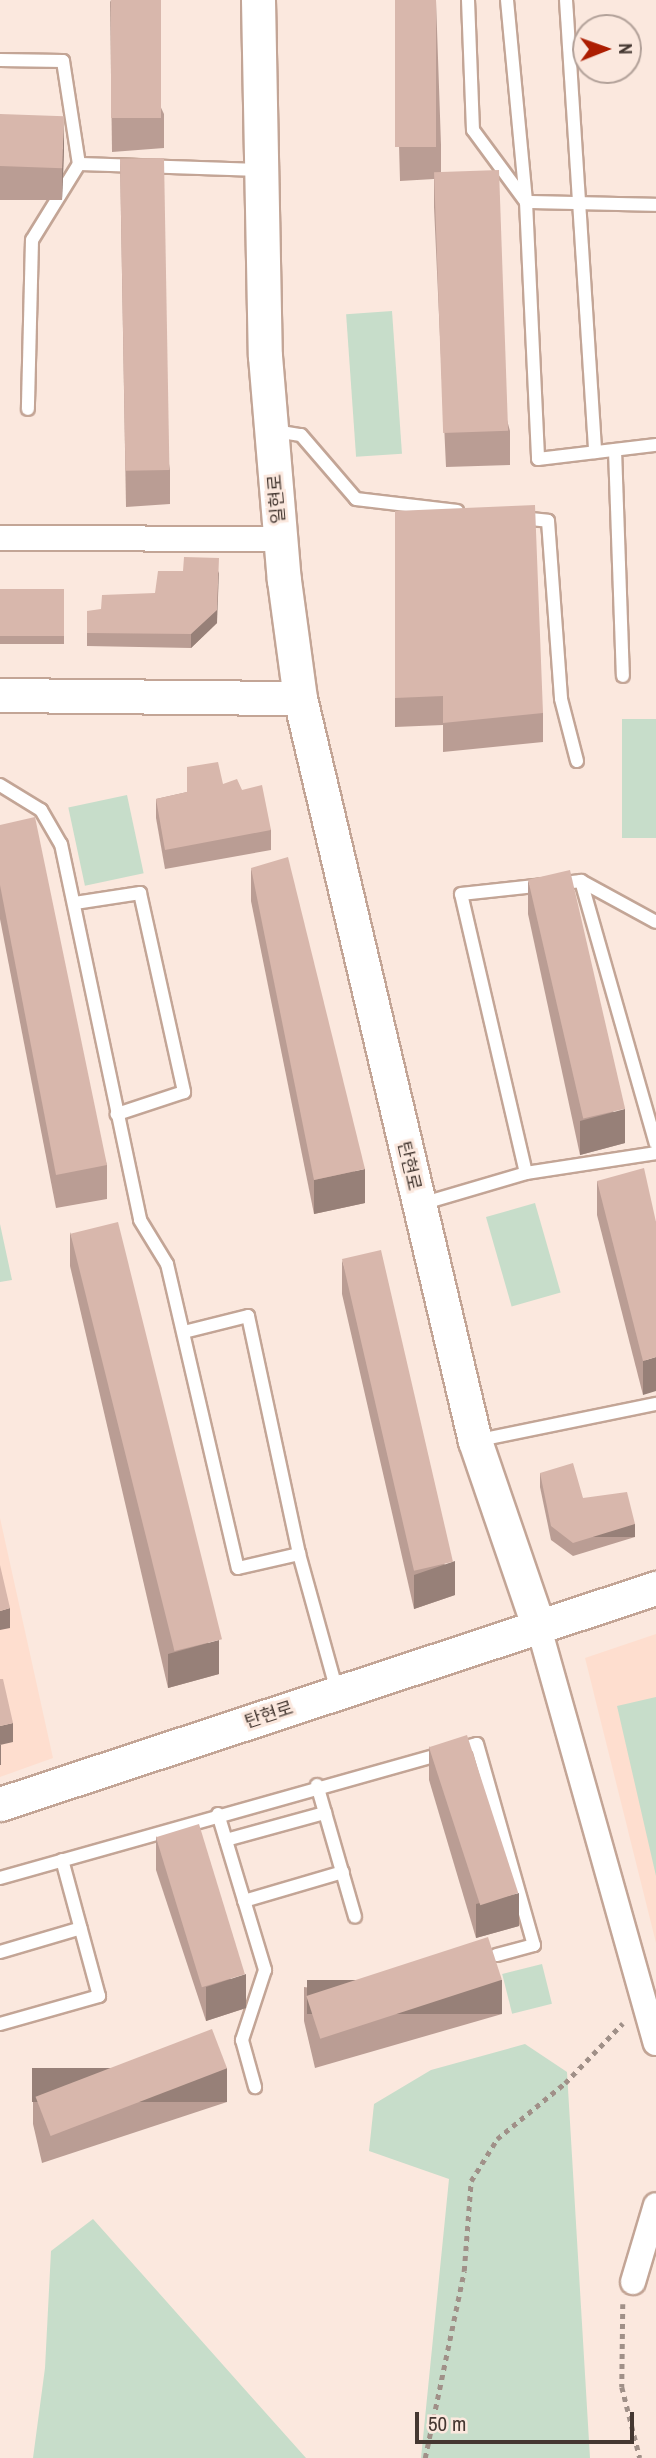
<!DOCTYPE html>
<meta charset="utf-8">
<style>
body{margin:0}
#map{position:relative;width:656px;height:2458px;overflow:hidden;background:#fbe8de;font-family:"Archivo Narrow","Noto Sans KR",sans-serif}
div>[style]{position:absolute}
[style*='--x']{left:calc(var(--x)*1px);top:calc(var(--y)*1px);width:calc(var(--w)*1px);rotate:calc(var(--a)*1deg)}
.built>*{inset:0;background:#fedecf}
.green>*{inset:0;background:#c7ddca;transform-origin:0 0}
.path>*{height:4.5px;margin-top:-2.25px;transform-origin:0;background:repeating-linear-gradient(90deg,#a09088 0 5px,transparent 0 10px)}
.roads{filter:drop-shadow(2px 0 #c3a596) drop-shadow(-2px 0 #c3a596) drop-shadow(0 2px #c3a596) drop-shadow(0 -2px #c3a596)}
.service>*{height:12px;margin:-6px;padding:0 6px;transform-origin:6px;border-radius:6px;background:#fff}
.minor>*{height:24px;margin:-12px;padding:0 12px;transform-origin:12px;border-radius:12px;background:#fff}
.secondary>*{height:33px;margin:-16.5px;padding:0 16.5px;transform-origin:16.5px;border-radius:16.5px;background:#fff}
.wall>*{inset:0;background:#ba9d94;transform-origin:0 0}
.shaded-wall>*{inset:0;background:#978078;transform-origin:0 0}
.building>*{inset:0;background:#d8b7ac;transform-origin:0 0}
span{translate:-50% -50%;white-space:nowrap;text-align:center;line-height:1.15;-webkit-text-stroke:6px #fbe8de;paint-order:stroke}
.street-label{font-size:18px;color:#443731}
.north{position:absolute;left:572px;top:14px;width:70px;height:70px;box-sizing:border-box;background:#fbe8de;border:2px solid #b2a199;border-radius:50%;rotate:89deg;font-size:19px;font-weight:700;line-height:28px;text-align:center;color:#443731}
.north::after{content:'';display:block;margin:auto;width:24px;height:32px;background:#ac1d01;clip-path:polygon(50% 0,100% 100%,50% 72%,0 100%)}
.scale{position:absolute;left:415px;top:2412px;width:219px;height:32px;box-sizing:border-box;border:4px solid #443731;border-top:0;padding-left:9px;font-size:21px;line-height:24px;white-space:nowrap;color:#443731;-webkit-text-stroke:5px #fbe8de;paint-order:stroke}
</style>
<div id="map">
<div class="built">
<i style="clip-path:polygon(0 1518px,53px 1758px,0 1777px)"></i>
<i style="clip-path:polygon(656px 1634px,656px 1943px,585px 1658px)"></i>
</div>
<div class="green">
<i style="left:392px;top:311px;width:143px;height:46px;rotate:86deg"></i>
<i style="left:622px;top:719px;width:34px;height:119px"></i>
<i style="left:127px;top:795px;width:80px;height:60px;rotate:78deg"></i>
<i style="left:535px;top:1203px;width:93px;height:51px;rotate:74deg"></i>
<i style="clip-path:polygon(0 1224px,12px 1280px,0 1282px)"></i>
<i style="clip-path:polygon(656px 1697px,656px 1876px,617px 1706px)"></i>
<i style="left:542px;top:1964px;width:41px;height:41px;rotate:76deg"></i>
<i style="clip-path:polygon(525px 2044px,567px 2072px,590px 2458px,421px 2458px,449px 2179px,369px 2151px,374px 2104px,431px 2070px)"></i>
<i style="clip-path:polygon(93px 2219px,306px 2458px,33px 2458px,45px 2368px,51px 2251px)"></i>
</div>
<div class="path">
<i style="--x:623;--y:2304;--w:83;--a:90.7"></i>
<i style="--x:622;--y:2387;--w:73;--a:75.8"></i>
<i style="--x:425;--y:2458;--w:191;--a:-78.2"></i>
<i style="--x:464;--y:2271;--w:90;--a:-85.6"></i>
<i style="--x:471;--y:2181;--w:49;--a:-58.2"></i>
<i style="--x:497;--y:2139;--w:88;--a:-39.5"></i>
<i style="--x:565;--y:2083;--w:83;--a:-46"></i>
</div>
<div class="roads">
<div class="service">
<i style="--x:468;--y:0;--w:130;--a:87.8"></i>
<i style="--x:473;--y:130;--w:89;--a:53.6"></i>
<i style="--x:526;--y:202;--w:130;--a:1.3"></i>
<i style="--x:507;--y:0;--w:203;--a:84.6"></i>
<i style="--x:526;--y:202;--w:257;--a:87.3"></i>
<i style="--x:538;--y:459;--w:119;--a:-6.8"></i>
<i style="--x:566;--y:0;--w:453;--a:86.3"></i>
<i style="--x:0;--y:60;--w:63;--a:0.9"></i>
<i style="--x:63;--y:61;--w:104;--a:81.2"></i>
<i style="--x:79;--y:164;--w:89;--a:121.7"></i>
<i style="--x:32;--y:240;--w:169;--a:91.4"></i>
<i style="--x:79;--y:164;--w:182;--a:1.9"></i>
<i style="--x:275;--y:431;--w:26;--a:9"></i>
<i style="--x:301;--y:435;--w:84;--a:49.3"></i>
<i style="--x:356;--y:499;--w:102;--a:6.8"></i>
<i style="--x:615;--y:450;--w:226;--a:88"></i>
<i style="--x:521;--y:518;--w:27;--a:6"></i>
<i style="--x:548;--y:521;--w:178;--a:85.8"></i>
<i style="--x:561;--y:699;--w:64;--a:75.5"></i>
<i style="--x:0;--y:785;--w:48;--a:31.4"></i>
<i style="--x:41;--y:810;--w:39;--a:60"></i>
<i style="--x:61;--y:844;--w:384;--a:78.1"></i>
<i style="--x:140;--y:1220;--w:52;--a:58.5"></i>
<i style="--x:167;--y:1264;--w:312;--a:76.9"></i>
<i style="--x:238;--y:1568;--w:63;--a:-12.9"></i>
<i style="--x:581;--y:881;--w:273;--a:74.1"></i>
<i style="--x:75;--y:903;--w:66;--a:-8.7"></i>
<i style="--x:140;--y:893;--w:204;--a:77.5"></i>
<i style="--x:184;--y:1092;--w:71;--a:161.8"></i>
<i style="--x:526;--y:1173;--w:286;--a:-103.1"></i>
<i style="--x:461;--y:894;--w:121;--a:-6.2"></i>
<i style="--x:581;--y:881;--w:85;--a:28.7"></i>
<i style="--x:421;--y:1204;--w:109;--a:-16.4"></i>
<i style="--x:526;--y:1173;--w:132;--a:-8.7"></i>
<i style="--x:184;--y:1332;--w:66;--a:-14"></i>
<i style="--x:248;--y:1316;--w:243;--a:77.9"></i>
<i style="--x:299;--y:1554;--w:142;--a:74.5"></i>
<i style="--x:475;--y:1441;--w:185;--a:-11.6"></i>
<i style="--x:317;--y:1785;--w:137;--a:73.9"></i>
<i style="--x:218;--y:1814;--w:163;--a:73.2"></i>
<i style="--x:265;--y:1970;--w:74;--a:108.2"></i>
<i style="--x:242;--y:2040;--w:49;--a:74.5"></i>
<i style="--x:226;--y:1840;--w:103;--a:-15.3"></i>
<i style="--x:0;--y:1878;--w:495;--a:-15.7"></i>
<i style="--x:477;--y:1744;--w:209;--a:74.2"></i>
<i style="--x:534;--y:1945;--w:39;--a:165"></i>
<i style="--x:244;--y:1901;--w:103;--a:-16.3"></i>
<i style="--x:0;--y:1952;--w:84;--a:-16.5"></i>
<i style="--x:0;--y:2024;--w:103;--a:-15.8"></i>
<i style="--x:99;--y:1996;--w:141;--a:-105.2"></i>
</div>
<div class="minor">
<i style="--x:0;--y:538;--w:280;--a:0.2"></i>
<i style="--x:539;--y:1628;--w:431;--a:74.3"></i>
<i style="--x:633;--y:2282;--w:80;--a:-73.4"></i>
</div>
<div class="secondary">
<i style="--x:258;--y:0;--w:356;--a:88.9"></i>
<i style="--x:265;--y:356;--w:225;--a:85.2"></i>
<i style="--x:284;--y:580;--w:119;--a:82.3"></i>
<i style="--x:300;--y:698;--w:763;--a:76.75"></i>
<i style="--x:475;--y:1441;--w:198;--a:71.1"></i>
<i style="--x:0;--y:695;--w:300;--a:0.6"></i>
<i style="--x:0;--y:1804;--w:691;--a:-18.23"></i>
</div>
</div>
<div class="wall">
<i style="clip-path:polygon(110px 0,164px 114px,164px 148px,112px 152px)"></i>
<i style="clip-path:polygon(395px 0,436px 0,441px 145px,441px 173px,510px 431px,510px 465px,446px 467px,434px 207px,434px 179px,400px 181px)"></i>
<i style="clip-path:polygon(0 114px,64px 150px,62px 200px,0 200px)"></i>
<i style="clip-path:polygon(120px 159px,170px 470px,170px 504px,126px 507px)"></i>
<i style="clip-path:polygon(395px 511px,543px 713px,543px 742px,443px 752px,443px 725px,395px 727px)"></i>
<i style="left:0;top:589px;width:64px;height:55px"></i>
<i style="clip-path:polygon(87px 611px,217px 623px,191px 648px,87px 646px)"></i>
<i style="clip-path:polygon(223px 784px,242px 790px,271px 830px,271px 850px,165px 869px,156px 818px,156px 799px)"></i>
<i style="clip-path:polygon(0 825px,107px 1165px,107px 1199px,56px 1208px,0 919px)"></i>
<i style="clip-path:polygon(251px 868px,365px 1203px,314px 1214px,251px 901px)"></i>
<i style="clip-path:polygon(528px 880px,625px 1143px,580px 1155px,528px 914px)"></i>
<i style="clip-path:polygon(597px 1181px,656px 1222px,643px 1395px,597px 1215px)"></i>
<i style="clip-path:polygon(70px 1232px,219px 1674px,168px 1688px,70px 1266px)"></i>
<i style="clip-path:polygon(342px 1260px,455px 1595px,414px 1609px,342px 1294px)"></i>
<i style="clip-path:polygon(540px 1473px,583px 1498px,635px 1537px,573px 1556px,551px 1540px,540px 1487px)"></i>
<i style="clip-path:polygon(429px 1746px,519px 1926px,476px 1938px,429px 1780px)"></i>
<i style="clip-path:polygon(156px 1836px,246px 2008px,206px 2021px,156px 1870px)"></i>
<i style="clip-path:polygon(304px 1987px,502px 2014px,315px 2068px,304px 2021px)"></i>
<i style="clip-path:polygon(33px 2090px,227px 2102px,42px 2163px,33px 2124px)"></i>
</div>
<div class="shaded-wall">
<i style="clip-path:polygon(64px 116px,64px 150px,62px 200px,62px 166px)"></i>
<i style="clip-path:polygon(219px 571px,217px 623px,191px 648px,191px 634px)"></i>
<i style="clip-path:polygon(625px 1109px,625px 1143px,580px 1155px,580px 1121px)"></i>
<i style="clip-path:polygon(365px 1169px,365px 1203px,314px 1214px,314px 1180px)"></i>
<i style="clip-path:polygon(656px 1357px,656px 1391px,643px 1395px,643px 1361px)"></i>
<i style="left:635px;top:1524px;width:13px;height:65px;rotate:90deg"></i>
<i style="clip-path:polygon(455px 1561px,455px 1595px,414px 1609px,414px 1575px)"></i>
<i style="clip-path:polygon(10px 1608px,10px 1628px,0 1630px,0 1611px)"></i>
<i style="clip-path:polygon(219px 1640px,219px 1674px,168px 1688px,168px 1654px)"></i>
<i style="clip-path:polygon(13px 1723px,13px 1742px,0 1745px,0 1726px)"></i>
<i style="left:0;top:1745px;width:1px;height:20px"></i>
<i style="clip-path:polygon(519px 1893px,519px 1926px,476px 1938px,476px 1904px)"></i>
<i style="clip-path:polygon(246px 1974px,246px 2008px,206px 2021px,206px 1987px)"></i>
<i style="left:502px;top:1980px;width:34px;height:195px;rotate:90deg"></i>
<i style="left:227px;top:2068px;width:34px;height:195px;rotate:90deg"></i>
</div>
<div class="building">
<i style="left:111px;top:0;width:50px;height:118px"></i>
<i style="left:395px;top:0;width:41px;height:147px"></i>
<i style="left:0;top:114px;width:64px;height:52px;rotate:2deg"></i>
<i style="left:164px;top:158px;width:312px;height:44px;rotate:89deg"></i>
<i style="left:499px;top:170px;width:261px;height:65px;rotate:88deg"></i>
<i style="clip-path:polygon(535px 505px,543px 713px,443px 723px,443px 696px,395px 698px,395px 511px)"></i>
<i style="clip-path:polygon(184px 557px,219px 558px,217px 610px,191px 634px,87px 633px,87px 611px,101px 609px,102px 595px,155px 593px,158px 571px,183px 571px)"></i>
<i style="left:0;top:589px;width:64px;height:47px"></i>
<i style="clip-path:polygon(218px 762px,223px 784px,237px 779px,242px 790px,262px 785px,271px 830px,165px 850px,156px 799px,187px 792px,187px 767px)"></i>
<i style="clip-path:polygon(35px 817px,107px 1165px,56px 1175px,0 885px,0 825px)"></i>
<i style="clip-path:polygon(288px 857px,365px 1169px,314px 1180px,251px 868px)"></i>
<i style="left:570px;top:870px;width:245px;height:43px;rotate:77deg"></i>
<i style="clip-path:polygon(644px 1168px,656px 1222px,656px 1357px,643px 1361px,597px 1181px)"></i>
<i style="left:118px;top:1222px;width:430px;height:49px;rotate:76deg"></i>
<i style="left:381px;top:1250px;width:320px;height:40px;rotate:77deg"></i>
<i style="clip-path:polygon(573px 1463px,583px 1498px,627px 1492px,635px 1524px,573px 1543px,551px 1526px,540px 1473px)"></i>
<i style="clip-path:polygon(0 1565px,10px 1608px,0 1611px)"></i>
<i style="clip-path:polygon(0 1679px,3px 1679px,13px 1723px,0 1726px)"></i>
<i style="left:467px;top:1735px;width:166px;height:40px;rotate:72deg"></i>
<i style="left:199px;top:1824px;width:157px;height:45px;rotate:73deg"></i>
<i style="left:488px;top:1937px;width:45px;height:191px;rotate:72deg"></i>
<i style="left:212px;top:2029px;width:42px;height:189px;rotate:69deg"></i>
</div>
<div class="street-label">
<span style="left:277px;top:499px;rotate:-95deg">일현로</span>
<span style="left:409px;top:1166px;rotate:77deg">탄현로</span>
<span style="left:269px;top:1715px;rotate:-18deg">탄현로</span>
</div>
<div class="north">N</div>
<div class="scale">50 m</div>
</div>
